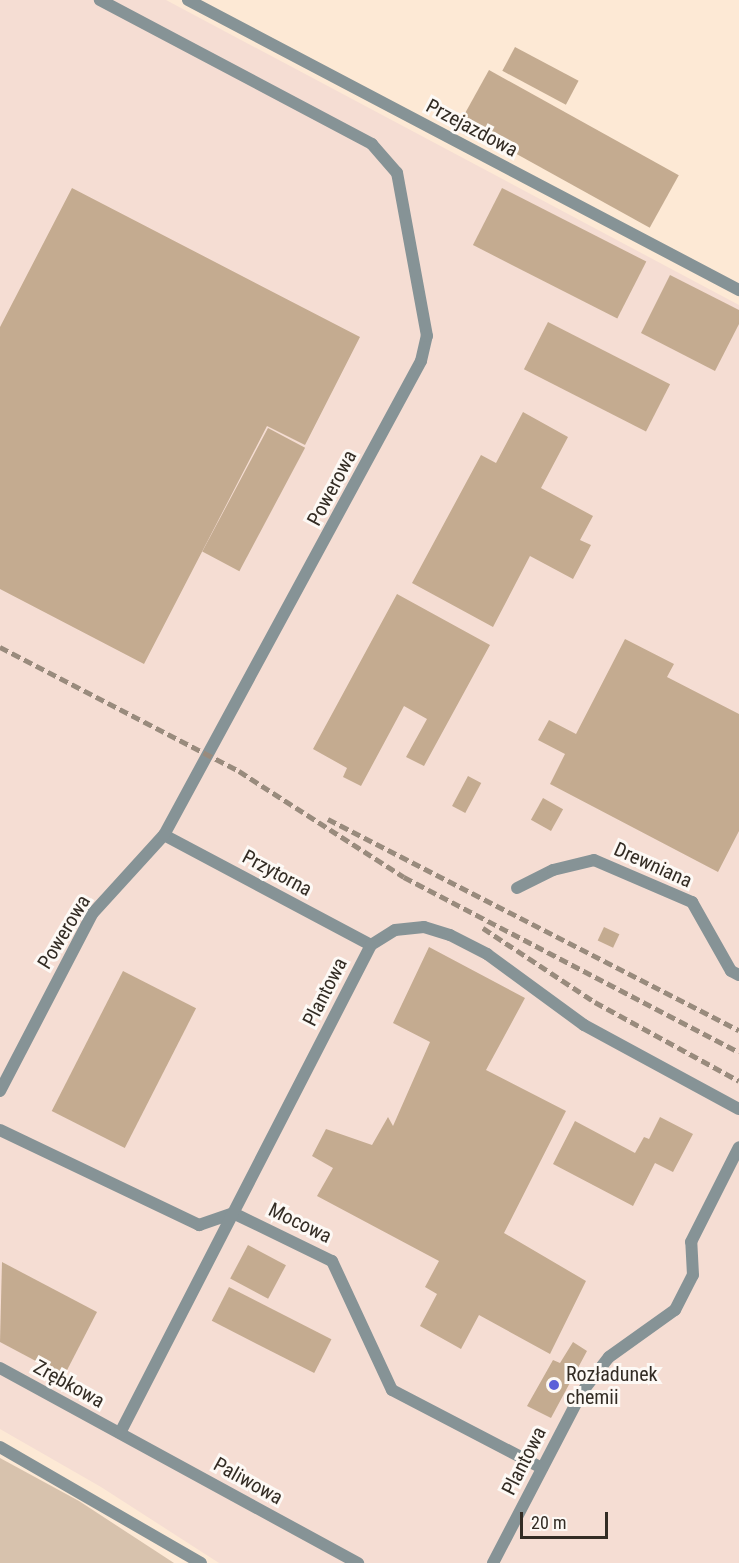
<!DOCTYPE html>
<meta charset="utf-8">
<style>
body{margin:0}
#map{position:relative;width:739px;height:1563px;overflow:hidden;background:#fde9d5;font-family:"Roboto Condensed",sans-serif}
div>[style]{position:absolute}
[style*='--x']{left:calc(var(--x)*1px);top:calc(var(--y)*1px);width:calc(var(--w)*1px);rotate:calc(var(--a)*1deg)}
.industrial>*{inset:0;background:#f5ddd3}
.green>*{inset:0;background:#d7c2ad}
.building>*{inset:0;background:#c4ab90;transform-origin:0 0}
.service>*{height:12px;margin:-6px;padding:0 6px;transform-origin:6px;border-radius:6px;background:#869396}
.minor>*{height:12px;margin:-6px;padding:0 6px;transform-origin:6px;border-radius:6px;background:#869396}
.rail>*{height:4.5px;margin-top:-2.25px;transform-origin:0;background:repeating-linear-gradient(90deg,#998b7d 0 9px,transparent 0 13.5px)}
.dots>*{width:16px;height:16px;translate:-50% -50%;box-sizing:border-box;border:3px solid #fdf9f5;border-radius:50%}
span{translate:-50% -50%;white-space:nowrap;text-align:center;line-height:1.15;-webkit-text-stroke:6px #fdf9f5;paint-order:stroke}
.street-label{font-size:20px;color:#332c24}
.poi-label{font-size:20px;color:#332c24}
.left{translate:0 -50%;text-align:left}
.scale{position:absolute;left:520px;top:1512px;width:88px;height:27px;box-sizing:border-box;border:3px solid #332c24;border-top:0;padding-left:8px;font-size:18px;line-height:21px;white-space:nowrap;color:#332c24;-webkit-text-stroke:4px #fdf9f5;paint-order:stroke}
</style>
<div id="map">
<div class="industrial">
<i style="clip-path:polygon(0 0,166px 0,739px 305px,739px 1563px,219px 1563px,101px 1487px,0 1429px)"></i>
</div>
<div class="green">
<i style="clip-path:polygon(0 1458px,79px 1501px,174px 1563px,0 1563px)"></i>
</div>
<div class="building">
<i style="left:515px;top:47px;width:72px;height:27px;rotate:28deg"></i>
<i style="left:489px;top:70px;width:217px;height:60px;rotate:29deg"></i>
<i style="clip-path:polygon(72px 188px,360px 337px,305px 445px,267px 426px,144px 664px,0 589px,0 327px)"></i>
<i style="left:502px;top:188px;width:162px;height:64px;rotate:27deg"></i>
<i style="clip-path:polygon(670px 275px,739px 310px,739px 324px,715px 371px,641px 333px)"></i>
<i style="left:548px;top:322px;width:137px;height:53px;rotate:27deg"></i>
<i style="clip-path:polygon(523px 412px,568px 437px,541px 488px,593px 516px,580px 540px,591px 545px,573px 579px,530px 556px,493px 627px,412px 583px,481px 455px,496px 463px)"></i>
<i style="left:268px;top:428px;width:42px;height:140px;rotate:28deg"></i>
<i style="clip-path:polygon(397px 594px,490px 645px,424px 766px,406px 757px,427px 719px,404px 706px,361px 786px,343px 777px,347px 768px,313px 749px)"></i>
<i style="clip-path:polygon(625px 639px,674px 664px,667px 677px,739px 714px,739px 831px,718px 872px,550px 784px,565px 754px,538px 740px,549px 720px,576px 734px)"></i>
<i style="left:468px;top:776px;width:15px;height:34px;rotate:28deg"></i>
<i style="left:543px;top:798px;width:23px;height:25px;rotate:29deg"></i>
<i style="left:604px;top:927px;width:17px;height:15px;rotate:25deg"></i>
<i style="clip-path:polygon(429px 947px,525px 998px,486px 1070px,566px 1111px,504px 1233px,586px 1281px,550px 1354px,479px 1315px,461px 1349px,420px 1326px,437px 1294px,425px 1287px,439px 1261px,317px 1196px,333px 1168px,312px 1156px,326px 1129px,372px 1145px,388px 1117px,393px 1126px,430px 1042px,393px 1023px)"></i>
<i style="left:123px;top:971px;width:82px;height:157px;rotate:27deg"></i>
<i style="clip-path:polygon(660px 1117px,693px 1134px,673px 1172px,655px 1163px,633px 1206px,553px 1164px,575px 1121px,635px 1153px,644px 1137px,649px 1139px)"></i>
<i style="left:248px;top:1245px;width:43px;height:38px;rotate:28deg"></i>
<i style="clip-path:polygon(2px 1262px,97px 1312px,64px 1376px,0 1342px)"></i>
<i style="left:229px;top:1287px;width:115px;height:38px;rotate:27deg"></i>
<i style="clip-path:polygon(573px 1342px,587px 1351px,551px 1418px,527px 1406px,553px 1360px,560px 1363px)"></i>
</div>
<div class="service">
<i style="--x:188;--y:0;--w:623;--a:27.76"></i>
<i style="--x:164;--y:835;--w:234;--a:28"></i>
<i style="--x:517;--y:888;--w:40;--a:-26.6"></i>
<i style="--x:553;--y:870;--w:42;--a:-13.7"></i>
<i style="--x:594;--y:860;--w:107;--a:23.2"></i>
<i style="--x:692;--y:902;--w:79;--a:60.5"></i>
<i style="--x:731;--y:971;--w:9;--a:27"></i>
<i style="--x:0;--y:1091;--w:199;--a:-62.5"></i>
<i style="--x:92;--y:914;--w:107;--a:-47.7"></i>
<i style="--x:164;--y:835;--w:539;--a:-61.53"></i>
<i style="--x:421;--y:361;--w:26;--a:-77"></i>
<i style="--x:427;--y:336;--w:166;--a:-100.4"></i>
<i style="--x:397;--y:173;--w:38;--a:-131"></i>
<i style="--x:372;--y:144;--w:308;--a:-152.1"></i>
<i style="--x:0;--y:1130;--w:221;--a:25.5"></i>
<i style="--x:199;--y:1225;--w:36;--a:-19"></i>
<i style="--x:233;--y:1213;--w:110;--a:25.9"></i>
<i style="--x:332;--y:1261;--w:142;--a:65.1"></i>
<i style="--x:392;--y:1390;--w:169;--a:27.5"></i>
<i style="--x:0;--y:1368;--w:408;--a:28.6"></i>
<i style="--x:120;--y:1433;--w:549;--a:-62.78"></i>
<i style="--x:371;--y:945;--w:28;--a:-32"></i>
<i style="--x:395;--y:930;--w:29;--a:-6"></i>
<i style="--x:424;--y:927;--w:27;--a:17"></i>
<i style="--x:450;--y:935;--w:42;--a:27.2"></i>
<i style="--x:487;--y:954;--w:120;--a:36.2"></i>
<i style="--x:584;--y:1025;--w:176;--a:28.5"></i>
<i style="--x:493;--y:1563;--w:193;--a:-62.5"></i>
<i style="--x:582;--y:1392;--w:44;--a:-52.4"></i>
<i style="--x:609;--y:1357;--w:81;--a:-35.5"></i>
<i style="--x:675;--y:1310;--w:39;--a:-63"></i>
<i style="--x:693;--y:1275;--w:33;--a:-93"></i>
<i style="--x:691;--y:1242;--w:106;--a:-63.2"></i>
</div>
<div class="minor">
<i style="--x:0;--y:1447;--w:232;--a:30"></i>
</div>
<div class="rail">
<i style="--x:0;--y:647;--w:269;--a:27.4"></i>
<i style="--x:239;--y:771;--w:196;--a:32.7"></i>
<i style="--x:404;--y:877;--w:378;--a:27.6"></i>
<i style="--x:328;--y:819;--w:462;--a:27.2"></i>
<i style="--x:483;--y:928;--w:134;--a:33.5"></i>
<i style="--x:595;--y:1002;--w:164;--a:28.7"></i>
</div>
<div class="dots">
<i style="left:554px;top:1385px;background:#5c60d8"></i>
</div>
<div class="street-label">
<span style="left:472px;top:128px;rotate:28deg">Przejazdowa</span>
<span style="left:332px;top:488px;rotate:-62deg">Powerowa</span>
<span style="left:653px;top:865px;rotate:24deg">Drewniana</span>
<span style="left:277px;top:873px;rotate:28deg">Przytorna</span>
<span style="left:64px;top:932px;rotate:-59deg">Powerowa</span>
<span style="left:325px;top:992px;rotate:-63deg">Plantowa</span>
<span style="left:300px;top:1223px;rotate:26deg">Mocowa</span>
<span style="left:69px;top:1384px;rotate:29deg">Zrębkowa</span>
<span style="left:524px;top:1461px;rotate:-63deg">Plantowa</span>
<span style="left:248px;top:1481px;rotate:29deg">Paliwowa</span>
</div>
<div class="poi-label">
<span class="left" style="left:566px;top:1386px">Rozładunek<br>chemii</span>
</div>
<div class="scale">20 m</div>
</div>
